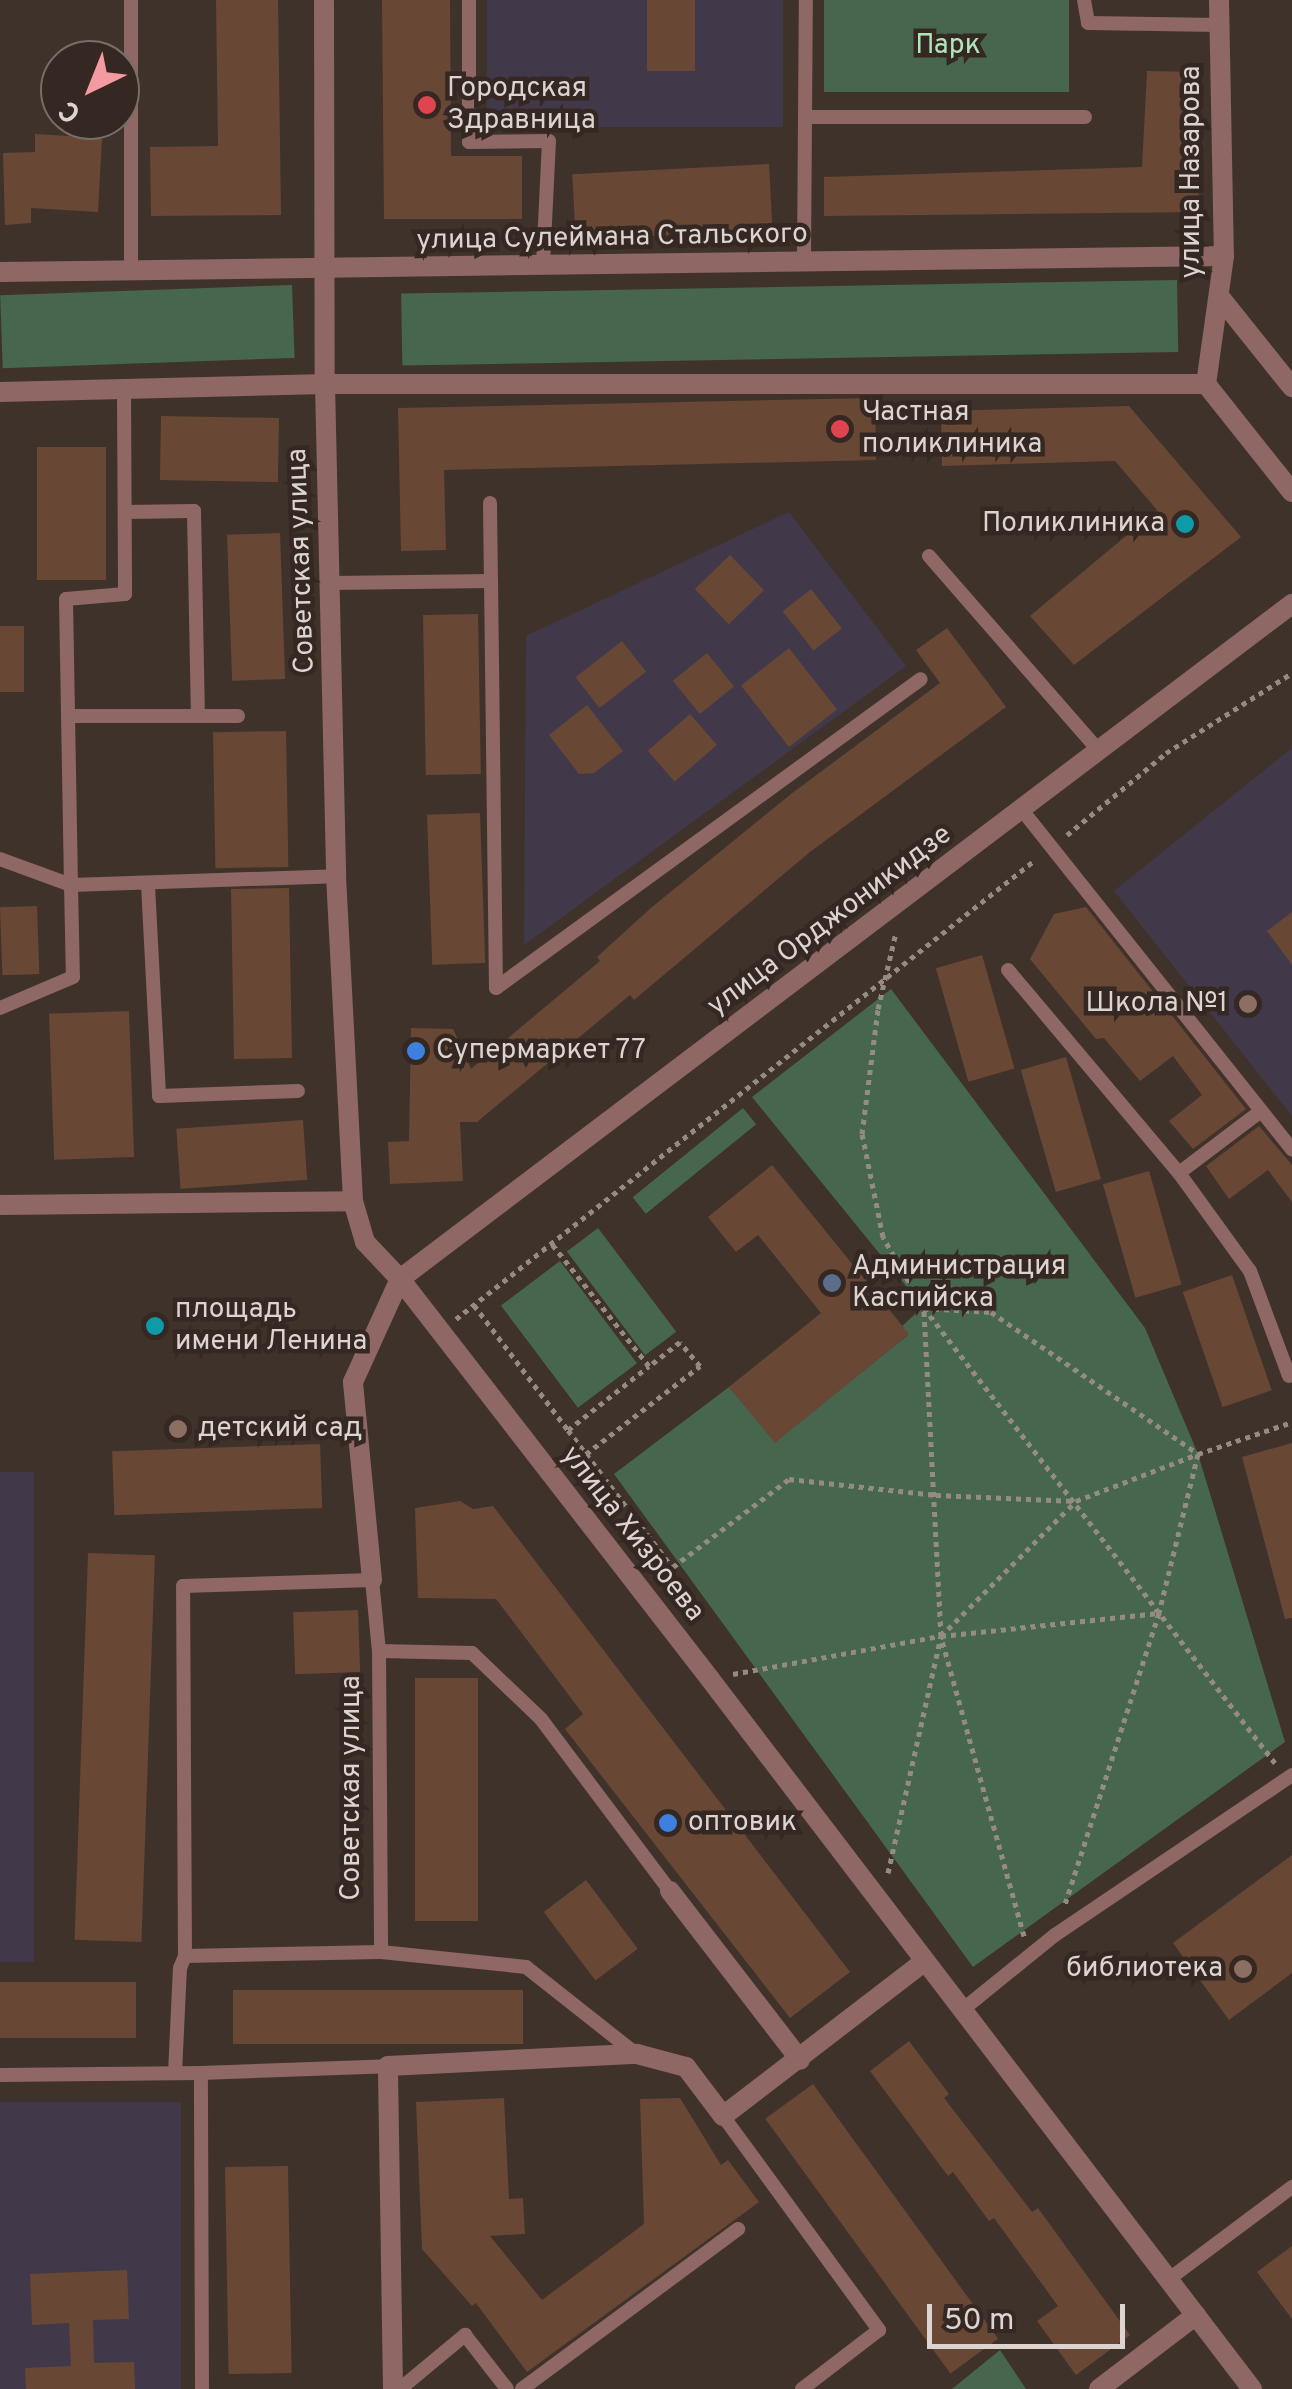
<!DOCTYPE html>
<meta charset="utf-8">
<style>
body{margin:0}
#map{position:relative;width:1292px;height:2389px;overflow:hidden;background:#3f322b;font-family:Overpass,sans-serif}
div>[style]{position:absolute}
[style*='--x']{left:calc(var(--x)*1px);top:calc(var(--y)*1px);width:calc(var(--w)*1px);rotate:calc(var(--a)*1deg)}
.education>*{inset:0;background:#41394a;transform-origin:0 0}
.green>*{inset:0;background:#47664e;transform-origin:0 0}
.building>*{inset:0;background:#684735;transform-origin:0 0}
.path>*{height:5px;margin-top:-2.5px;transform-origin:0;background:repeating-linear-gradient(90deg,#958b85 0 5px,transparent 0 10px)}
.lane>*{height:14px;margin:-7px;padding:0 7px;transform-origin:7px;border-radius:7px;background:#8f6764}
.street>*{height:20px;margin:-10px;padding:0 10px;transform-origin:10px;border-radius:10px;background:#8f6764}
.dots>*{width:28px;height:28px;translate:-50% -50%;box-sizing:border-box;border:5px solid #352822;border-radius:50%}
span{translate:-50% -50%;white-space:nowrap;text-align:center;line-height:1.15;-webkit-text-stroke:9px #352822;paint-order:stroke}
.park-label{font-size:28px;color:#aee6b9}
.poi-label{font-size:28px;color:#dcd4d0}
.left{translate:0 -50%;text-align:left}
.right{translate:-100% -50%;text-align:right}
.street-label{font-size:28px;color:#dcd4d0}
.north{position:absolute;left:40px;top:40px;width:100px;height:100px;box-sizing:border-box;background:#352822;border:2px solid #786d68;border-radius:50%;rotate:223deg;font-size:28px;font-weight:700;line-height:40px;text-align:center;color:#dcd4d0}
.north::after{content:'';display:block;margin:auto;width:35px;height:45px;background:#f49aa0;clip-path:polygon(50% 0,100% 100%,50% 72%,0 100%)}
.scale{position:absolute;left:927px;top:2304px;width:198px;height:45px;box-sizing:border-box;border:5px solid #dcd4d0;border-top:0;padding-left:12px;font-size:30px;line-height:35px;white-space:nowrap;color:#dcd4d0;-webkit-text-stroke:8px #352822;paint-order:stroke}
</style>
<div id="map">
<div class="education">
<i style="left:487px;top:0;width:296px;height:127px"></i>
<i style="clip-path:polygon(789px 512px,906px 666px,524px 945px,526px 636px)"></i>
<i style="clip-path:polygon(1292px 748px,1292px 1116px,1114px 891px)"></i>
<i style="left:0;top:1472px;width:34px;height:490px"></i>
<i style="left:0;top:2102px;width:181px;height:287px"></i>
</div>
<div class="green">
<i style="left:824px;top:0;width:245px;height:92px"></i>
<i style="left:1177px;top:280px;width:72px;height:776px;rotate:89deg"></i>
<i style="left:292px;top:285px;width:73px;height:292px;rotate:88deg"></i>
<i style="clip-path:polygon(891px 989px,1145px 1328px,1198px 1454px,1285px 1742px,973px 1967px,614px 1474px,729px 1387px,775px 1442px,908px 1335px,902px 1326px,923px 1307px,752px 1097px)"></i>
<i style="left:743px;top:1108px;width:21px;height:142px;rotate:51deg"></i>
<i style="left:598px;top:1228px;width:130px;height:39px;rotate:53deg"></i>
<i style="left:560px;top:1261px;width:128px;height:74px;rotate:53deg"></i>
<i style="clip-path:polygon(1000px 2350px,1026px 2389px,952px 2389px)"></i>
</div>
<div class="building">
<i style="clip-path:polygon(216px 0,278px 0,281px 215px,151px 216px,150px 147px,218px 146px)"></i>
<i style="clip-path:polygon(382px 0,450px 0,451px 156px,522px 156px,522px 219px,384px 219px)"></i>
<i style="left:647px;top:0;width:48px;height:71px"></i>
<i style="clip-path:polygon(1147px 71px,1197px 72px,1199px 212px,824px 216px,824px 177px,1142px 167px)"></i>
<i style="clip-path:polygon(35px 134px,102px 138px,98px 212px,31px 208px,31px 223px,5px 225px,3px 153px,35px 152px)"></i>
<i style="left:769px;top:164px;width:66px;height:197px;rotate:87deg"></i>
<i style="clip-path:polygon(875px 398px,876px 460px,444px 470px,446px 550px,401px 551px,398px 408px)"></i>
<i style="clip-path:polygon(1129px 406px,1241px 537px,1074px 665px,1030px 616px,1157px 510px,1115px 461px,942px 466px,941px 411px)"></i>
<i style="left:161px;top:416px;width:118px;height:64px;rotate:1deg"></i>
<i style="left:106px;top:447px;width:133px;height:69px;rotate:90deg"></i>
<i style="left:280px;top:533px;width:146px;height:53px;rotate:88deg"></i>
<i style="left:730px;top:555px;width:49px;height:49px;rotate:46deg"></i>
<i style="left:811px;top:589px;width:50px;height:36px;rotate:52deg"></i>
<i style="left:478px;top:614px;width:160px;height:55px;rotate:89deg"></i>
<i style="left:0;top:626px;width:24px;height:66px"></i>
<i style="clip-path:polygon(947px 628px,1006px 707px,810px 852px,634px 1000px,630px 995px,477px 1122px,460px 1122px,463px 1181px,390px 1184px,388px 1142px,409px 1141px,411px 1028px,453px 1029px,471px 1069px,600px 961px,597px 957px,652px 907px,791px 794px,940px 683px,916px 650px)"></i>
<i style="left:622px;top:641px;width:39px;height:59px;rotate:52deg"></i>
<i style="left:789px;top:648px;width:78px;height:61px;rotate:52deg"></i>
<i style="left:707px;top:653px;width:43px;height:44px;rotate:51deg"></i>
<i style="clip-path:polygon(587px 705px,623px 751px,594px 773px,579px 774px,549px 735px)"></i>
<i style="left:690px;top:714px;width:41px;height:56px;rotate:49deg"></i>
<i style="left:286px;top:731px;width:136px;height:73px;rotate:89deg"></i>
<i style="left:480px;top:813px;width:150px;height:53px;rotate:88deg"></i>
<i style="left:289px;top:888px;width:170px;height:58px;rotate:89deg"></i>
<i style="left:37px;top:906px;width:68px;height:37px;rotate:88deg"></i>
<i style="clip-path:polygon(1086px 907px,1246px 1109px,1193px 1149px,1169px 1121px,1202px 1095px,1173px 1056px,1140px 1081px,1104px 1038px,1096px 1039px,1030px 959px,1054px 914px)"></i>
<i style="clip-path:polygon(1292px 912px,1292px 965px,1267px 931px)"></i>
<i style="left:982px;top:955px;width:118px;height:48px;rotate:74deg"></i>
<i style="left:129px;top:1011px;width:146px;height:80px;rotate:88deg"></i>
<i style="left:1066px;top:1057px;width:127px;height:47px;rotate:74deg"></i>
<i style="left:303px;top:1120px;width:60px;height:127px;rotate:86deg"></i>
<i style="clip-path:polygon(1259px 1126px,1292px 1165px,1292px 1202px,1268px 1170px,1229px 1199px,1206px 1166px)"></i>
<i style="clip-path:polygon(772px 1165px,909px 1334px,775px 1443px,729px 1387px,821px 1313px,758px 1235px,736px 1252px,708px 1217px)"></i>
<i style="left:1149px;top:1171px;width:118px;height:48px;rotate:74deg"></i>
<i style="left:1232px;top:1275px;width:122px;height:52px;rotate:71deg"></i>
<i style="clip-path:polygon(1292px 1443px,1292px 1618px,1285px 1619px,1242px 1457px)"></i>
<i style="left:320px;top:1444px;width:64px;height:208px;rotate:88deg"></i>
<i style="clip-path:polygon(460px 1501px,473px 1509px,493px 1506px,850px 1972px,790px 2018px,565px 1729px,583px 1714px,496px 1599px,418px 1598px,415px 1508px)"></i>
<i style="left:88px;top:1553px;width:67px;height:387px;rotate:2deg"></i>
<i style="left:358px;top:1610px;width:62px;height:65px;rotate:88deg"></i>
<i style="left:415px;top:1678px;width:63px;height:243px"></i>
<i style="clip-path:polygon(1292px 1855px,1292px 1973px,1229px 2020px,1173px 1943px)"></i>
<i style="left:586px;top:1880px;width:86px;height:53px;rotate:53deg"></i>
<i style="left:0;top:1982px;width:136px;height:56px"></i>
<i style="left:233px;top:1990px;width:290px;height:54px"></i>
<i style="clip-path:polygon(909px 2041px,949px 2094px,944px 2098px,1032px 2212px,1038px 2208px,1130px 2335px,1076px 2375px,1037px 2321px,1058px 2306px,994px 2218px,989px 2221px,953px 2172px,948px 2176px,870px 2071px)"></i>
<i style="left:813px;top:2084px;width:315px;height:59px;rotate:54deg"></i>
<i style="clip-path:polygon(504px 2098px,509px 2199px,523px 2198px,525px 2234px,490px 2236px,542px 2300px,644px 2224px,640px 2099px,680px 2098px,721px 2165px,728px 2160px,759px 2202px,527px 2372px,476px 2303px,472px 2306px,422px 2249px,416px 2102px)"></i>
<i style="left:288px;top:2166px;width:207px;height:63px;rotate:89deg"></i>
<i style="clip-path:polygon(1292px 2246px,1292px 2319px,1257px 2272px)"></i>
<i style="clip-path:polygon(127px 2270px,129px 2319px,93px 2320px,94px 2363px,134px 2362px,135px 2389px,26px 2389px,25px 2368px,71px 2366px,69px 2323px,32px 2325px,30px 2274px)"></i>
</div>
<div class="path">
<i style="--x:1067;--y:835;--w:129;--a:-39.6"></i>
<i style="--x:1166;--y:753;--w:149;--a:-32.4"></i>
<i style="--x:474;--y:1305;--w:156;--a:53.1"></i>
<i style="--x:568;--y:1430;--w:103;--a:-38.3"></i>
<i style="--x:649;--y:1366;--w:157;--a:-128.5"></i>
<i style="--x:456;--y:1319;--w:739;--a:-38.41"></i>
<i style="--x:568;--y:1430;--w:172;--a:52.8"></i>
<i style="--x:586;--y:1454;--w:144;--a:-37.7"></i>
<i style="--x:700;--y:1366;--w:31;--a:-130"></i>
<i style="--x:680;--y:1342;--w:39;--a:142"></i>
<i style="--x:657;--y:1579;--w:166;--a:-37.1"></i>
<i style="--x:789;--y:1479;--w:148;--a:6.2"></i>
<i style="--x:936;--y:1495;--w:140;--a:2.5"></i>
<i style="--x:1076;--y:1501;--w:131;--a:-21.1"></i>
<i style="--x:1198;--y:1454;--w:164;--a:103.8"></i>
<i style="--x:1159;--y:1613;--w:306;--a:107.9"></i>
<i style="--x:733;--y:1674;--w:211;--a:-10.4"></i>
<i style="--x:941;--y:1636;--w:219;--a:-6"></i>
<i style="--x:1275;--y:1763;--w:575;--a:-127.65"></i>
<i style="--x:924;--y:1308;--w:67;--a:3.4"></i>
<i style="--x:991;--y:1312;--w:251;--a:34.4"></i>
<i style="--x:1198;--y:1454;--w:99;--a:-18.8"></i>
<i style="--x:888;--y:1873;--w:243;--a:-77.4"></i>
<i style="--x:941;--y:1636;--w:328;--a:-93"></i>
<i style="--x:924;--y:1308;--w:82;--a:-120"></i>
<i style="--x:883;--y:1237;--w:105;--a:-101.5"></i>
<i style="--x:862;--y:1134;--w:126;--a:-82.7"></i>
<i style="--x:878;--y:1009;--w:79;--a:-76.8"></i>
<i style="--x:1024;--y:1936;--w:311;--a:-105.5"></i>
<i style="--x:941;--y:1636;--w:191;--a:-45"></i>
</div>
<div class="lane">
<i style="--x:131;--y:0;--w:270;--a:90"></i>
<i style="--x:469;--y:0;--w:142;--a:90"></i>
<i style="--x:469;--y:142;--w:80;--a:-0.7"></i>
<i style="--x:549;--y:141;--w:124;--a:92.8"></i>
<i style="--x:1084;--y:0;--w:23;--a:80"></i>
<i style="--x:1088;--y:23;--w:131;--a:0.9"></i>
<i style="--x:805;--y:117;--w:280;--a:0"></i>
<i style="--x:804;--y:262;--w:262;--a:-89.6"></i>
<i style="--x:124;--y:391;--w:203;--a:89.7"></i>
<i style="--x:125;--y:594;--w:59;--a:175.2"></i>
<i style="--x:66;--y:599;--w:286;--a:89"></i>
<i style="--x:71;--y:885;--w:265;--a:-1.9"></i>
<i style="--x:490;--y:503;--w:78;--a:89.3"></i>
<i style="--x:125;--y:512;--w:69;--a:-0.8"></i>
<i style="--x:194;--y:511;--w:205;--a:88.9"></i>
<i style="--x:929;--y:556;--w:259;--a:48.9"></i>
<i style="--x:332;--y:583;--w:159;--a:-0.7"></i>
<i style="--x:491;--y:581;--w:407;--a:89.3"></i>
<i style="--x:496;--y:988;--w:525;--a:-36.02"></i>
<i style="--x:68;--y:716;--w:170;--a:0"></i>
<i style="--x:1022;--y:810;--w:434;--a:51.5"></i>
<i style="--x:0;--y:859;--w:76;--a:20.1"></i>
<i style="--x:71;--y:885;--w:92;--a:88.8"></i>
<i style="--x:73;--y:977;--w:79;--a:157"></i>
<i style="--x:148;--y:885;--w:211;--a:87"></i>
<i style="--x:159;--y:1096;--w:139;--a:-2.1"></i>
<i style="--x:1008;--y:970;--w:265;--a:49.9"></i>
<i style="--x:1179;--y:1173;--w:121;--a:54.1"></i>
<i style="--x:1250;--y:1271;--w:112;--a:69.6"></i>
<i style="--x:1179;--y:1173;--w:103;--a:-37.1"></i>
<i style="--x:379;--y:1651;--w:93;--a:1.2"></i>
<i style="--x:472;--y:1653;--w:95;--a:43.7"></i>
<i style="--x:541;--y:1719;--w:215;--a:53.1"></i>
<i style="--x:185;--y:1956;--w:196;--a:-1.2"></i>
<i style="--x:381;--y:1952;--w:146;--a:5.9"></i>
<i style="--x:526;--y:1967;--w:140;--a:38.3"></i>
<i style="--x:961;--y:2011;--w:121;--a:-39"></i>
<i style="--x:1055;--y:1935;--w:286;--a:-34"></i>
<i style="--x:175;--y:2073;--w:105;--a:-87.3"></i>
<i style="--x:180;--y:1968;--w:13;--a:-67"></i>
<i style="--x:185;--y:1956;--w:370;--a:-90.3"></i>
<i style="--x:183;--y:1586;--w:189;--a:-1.8"></i>
<i style="--x:372;--y:1580;--w:71;--a:84.4"></i>
<i style="--x:379;--y:1651;--w:301;--a:89.6"></i>
<i style="--x:0;--y:2075;--w:201;--a:-0.6"></i>
<i style="--x:723;--y:2116;--w:265;--a:53.9"></i>
<i style="--x:879;--y:2330;--w:97;--a:142.5"></i>
<i style="--x:1169;--y:2279;--w:154;--a:-36.8"></i>
<i style="--x:202;--y:2389;--w:316;--a:-90.2"></i>
<i style="--x:201;--y:2073;--w:187;--a:-2.1"></i>
<i style="--x:400;--y:2389;--w:85;--a:-39.7"></i>
<i style="--x:465;--y:2335;--w:68;--a:52.1"></i>
<i style="--x:522;--y:2389;--w:269;--a:-36.5"></i>
</div>
<div class="street">
<i style="--x:324;--y:0;--w:384;--a:89.9"></i>
<i style="--x:325;--y:384;--w:492;--a:88.7"></i>
<i style="--x:336;--y:876;--w:325;--a:87"></i>
<i style="--x:353;--y:1201;--w:43;--a:73.7"></i>
<i style="--x:365;--y:1242;--w:51;--a:46.6"></i>
<i style="--x:400;--y:1279;--w:506;--a:52.22"></i>
<i style="--x:710;--y:1679;--w:893;--a:52.64"></i>
<i style="--x:1219;--y:0;--w:256;--a:88.9"></i>
<i style="--x:1224;--y:256;--w:129;--a:98"></i>
<i style="--x:1206;--y:384;--w:138;--a:51.5"></i>
<i style="--x:0;--y:272;--w:1224;--a:-0.75"></i>
<i style="--x:1219;--y:296;--w:117;--a:51.3"></i>
<i style="--x:0;--y:392;--w:325;--a:-1.4"></i>
<i style="--x:325;--y:384;--w:881;--a:0"></i>
<i style="--x:0;--y:1205;--w:353;--a:-0.6"></i>
<i style="--x:372;--y:1580;--w:199;--a:-95.5"></i>
<i style="--x:353;--y:1382;--w:113;--a:-65.5"></i>
<i style="--x:400;--y:1279;--w:1119;--a:-37.12"></i>
<i style="--x:670;--y:1891;--w:213;--a:52.4"></i>
<i style="--x:393;--y:2389;--w:323;--a:-90.9"></i>
<i style="--x:388;--y:2066;--w:249;--a:-2.8"></i>
<i style="--x:637;--y:2054;--w:51;--a:14.9"></i>
<i style="--x:686;--y:2067;--w:61;--a:52.9"></i>
<i style="--x:723;--y:2116;--w:253;--a:-37.5"></i>
<i style="--x:1099;--y:2389;--w:122;--a:-37.3"></i>
</div>
<div class="dots">
<i style="left:427px;top:105px;background:#e0444e"></i>
<i style="left:840px;top:429px;background:#e0444e"></i>
<i style="left:1185px;top:524px;background:#0f9aa8"></i>
<i style="left:1248px;top:1004px;background:#8d6e63"></i>
<i style="left:416px;top:1051px;background:#3f7fe0"></i>
<i style="left:832px;top:1283px;background:#5c6f8a"></i>
<i style="left:155px;top:1326px;background:#0f9aa8"></i>
<i style="left:178px;top:1429px;background:#8d6e63"></i>
<i style="left:668px;top:1823px;background:#3f7fe0"></i>
<i style="left:1243px;top:1969px;background:#8d6e63"></i>
</div>
<div class="park-label">
<span style="left:948px;top:46px">Парк</span>
</div>
<div class="poi-label">
<span class="left" style="left:447px;top:105px">Городская<br>Здравница</span>
<span class="left" style="left:862px;top:429px">Частная<br>поликлиника</span>
<span class="right" style="left:1165px;top:524px">Поликлиника</span>
<span class="right" style="left:1228px;top:1004px">Школа №1</span>
<span class="left" style="left:436px;top:1051px">Супермаркет 77</span>
<span class="left" style="left:852px;top:1283px">Администрация<br>Каспийска</span>
<span class="left" style="left:175px;top:1326px">площадь<br>имени Ленина</span>
<span class="left" style="left:198px;top:1429px">детский сад</span>
<span class="left" style="left:688px;top:1823px">оптовик</span>
<span class="right" style="left:1223px;top:1969px">библиотека</span>
</div>
<div class="street-label">
<span style="left:1192px;top:172px;rotate:-90deg">улица Назарова</span>
<span style="left:612px;top:238px;rotate:-1deg">улица Сулеймана Стальского</span>
<span style="left:302px;top:561px;rotate:-92deg">Советская улица</span>
<span style="left:830px;top:921px;rotate:-37deg">улица Орджоникидзе</span>
<span style="left:632px;top:1534px;rotate:52deg">улица Хизроева</span>
<span style="left:352px;top:1788px;rotate:-90deg">Советская улица</span>
</div>
<div class="north">С</div>
<div class="scale">50 m</div>
</div>
